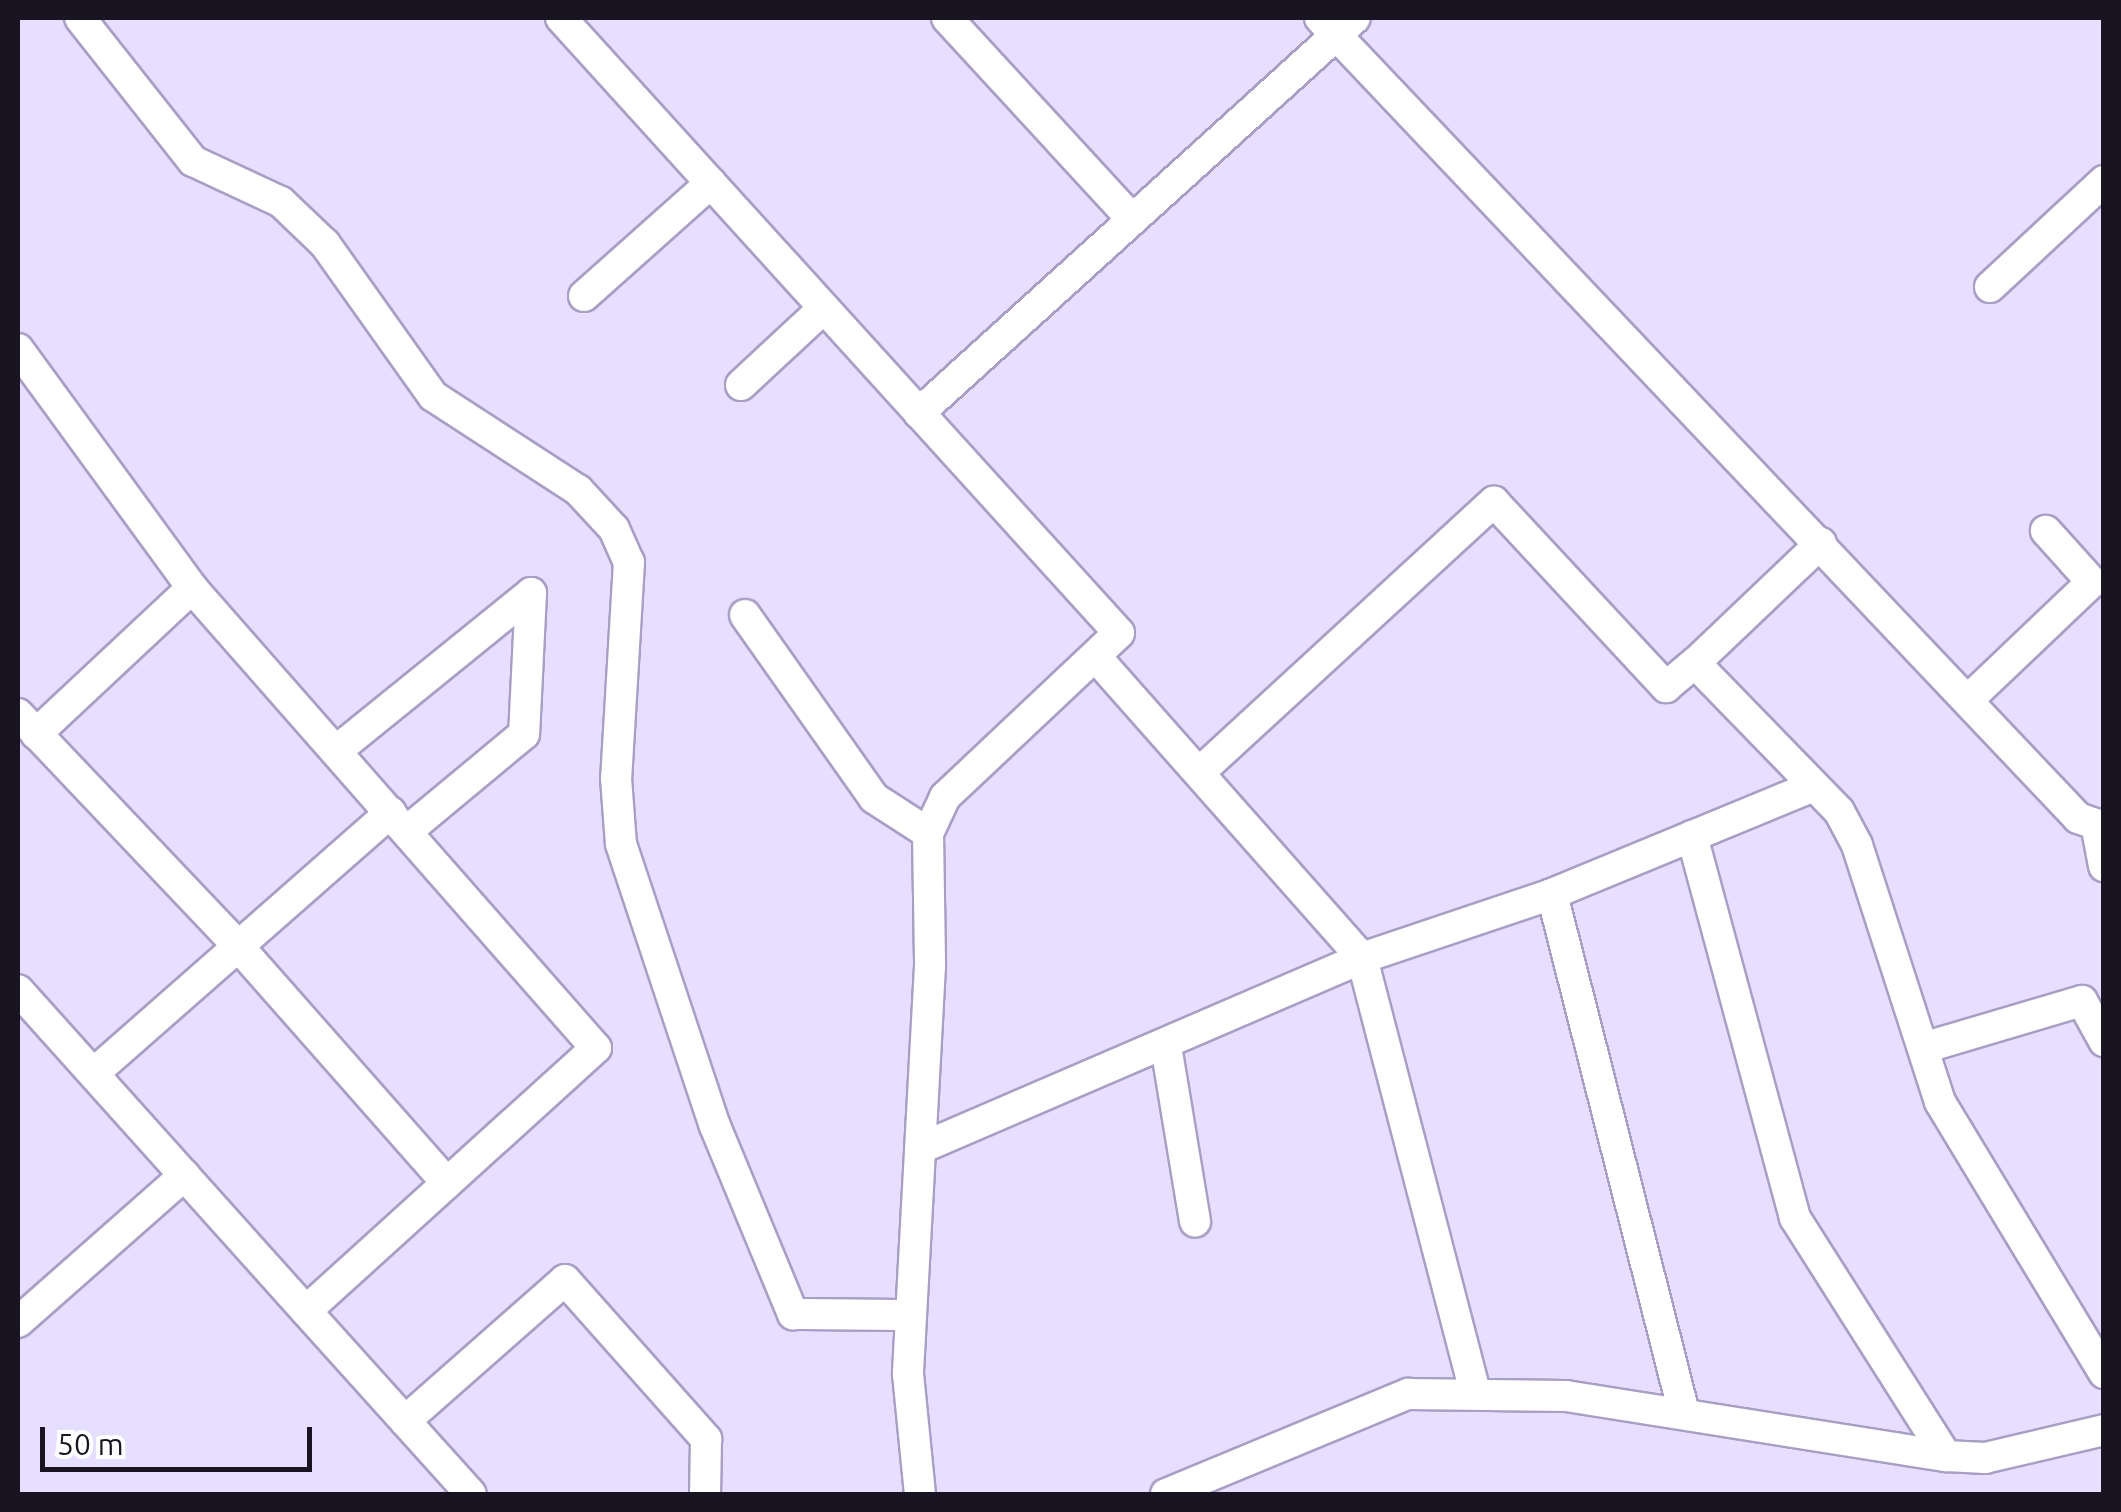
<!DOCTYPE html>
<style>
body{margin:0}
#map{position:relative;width:2121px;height:1512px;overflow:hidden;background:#e7dfff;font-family:Ubuntu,sans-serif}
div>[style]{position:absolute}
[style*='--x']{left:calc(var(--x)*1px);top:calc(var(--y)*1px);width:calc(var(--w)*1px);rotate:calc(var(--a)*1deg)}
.roads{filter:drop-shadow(2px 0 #a99ec4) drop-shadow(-2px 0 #a99ec4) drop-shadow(0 2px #a99ec4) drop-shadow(0 -2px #a99ec4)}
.street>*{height:30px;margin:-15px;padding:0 15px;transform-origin:15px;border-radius:15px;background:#fff}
span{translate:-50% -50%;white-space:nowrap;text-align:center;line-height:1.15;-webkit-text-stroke:9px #fff;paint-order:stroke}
.frame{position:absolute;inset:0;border:20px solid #191422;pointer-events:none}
.scale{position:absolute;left:40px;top:1427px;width:272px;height:45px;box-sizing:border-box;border:5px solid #191422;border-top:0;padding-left:12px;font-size:30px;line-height:35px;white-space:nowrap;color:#191422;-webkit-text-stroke:8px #fff;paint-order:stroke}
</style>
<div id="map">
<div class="roads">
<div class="street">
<i style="--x:80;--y:18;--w:182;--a:51.7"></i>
<i style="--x:193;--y:161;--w:97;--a:25"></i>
<i style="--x:281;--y:202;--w:61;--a:43.7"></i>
<i style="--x:325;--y:244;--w:186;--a:54.6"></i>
<i style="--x:433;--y:396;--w:173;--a:33"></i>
<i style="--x:578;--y:490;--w:53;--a:47.3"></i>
<i style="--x:614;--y:529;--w:36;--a:66"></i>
<i style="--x:629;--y:562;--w:216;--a:93.4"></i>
<i style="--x:616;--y:778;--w:66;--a:85.7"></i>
<i style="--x:621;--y:844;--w:297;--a:71.6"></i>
<i style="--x:715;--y:1126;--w:204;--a:67.5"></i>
<i style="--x:793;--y:1314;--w:118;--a:0.5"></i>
<i style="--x:561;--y:18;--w:830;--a:47.78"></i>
<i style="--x:1119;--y:633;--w:239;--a:136.7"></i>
<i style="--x:945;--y:797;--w:40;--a:115"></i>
<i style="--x:928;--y:833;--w:133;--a:89.1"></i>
<i style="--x:930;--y:966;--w:409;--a:93.1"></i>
<i style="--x:908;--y:1374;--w:121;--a:84.3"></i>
<i style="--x:947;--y:18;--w:273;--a:47.4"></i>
<i style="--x:1320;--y:18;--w:1102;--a:46.54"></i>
<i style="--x:2078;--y:818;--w:28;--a:19"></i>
<i style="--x:1990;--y:287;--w:156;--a:-42.9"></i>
<i style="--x:584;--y:296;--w:170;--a:-41.7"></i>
<i style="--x:18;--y:349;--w:296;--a:53.9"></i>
<i style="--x:192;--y:588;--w:612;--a:48.71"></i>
<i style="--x:596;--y:1048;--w:391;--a:137.8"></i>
<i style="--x:306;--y:1311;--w:431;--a:-131.9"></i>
<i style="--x:741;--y:385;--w:113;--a:-42.9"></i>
<i style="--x:919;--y:413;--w:588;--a:-42.18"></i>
<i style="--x:1821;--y:543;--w:174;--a:136.4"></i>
<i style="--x:1695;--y:663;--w:206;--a:45.8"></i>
<i style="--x:1839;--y:811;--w:38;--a:62"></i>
<i style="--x:1857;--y:845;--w:270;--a:72.1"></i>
<i style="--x:1940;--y:1102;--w:317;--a:58.8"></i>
<i style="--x:745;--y:615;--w:224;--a:54.8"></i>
<i style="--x:874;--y:798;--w:64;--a:32.9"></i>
<i style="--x:1095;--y:656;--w:403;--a:48.5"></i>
<i style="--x:1362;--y:958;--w:449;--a:75.4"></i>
<i style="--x:1968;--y:700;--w:171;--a:-43.6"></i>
<i style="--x:2092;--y:582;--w:69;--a:-132"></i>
<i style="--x:18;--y:714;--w:320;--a:46.5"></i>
<i style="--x:238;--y:946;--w:316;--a:48.6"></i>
<i style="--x:36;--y:734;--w:214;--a:-43.1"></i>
<i style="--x:336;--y:751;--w:251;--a:-39"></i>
<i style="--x:531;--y:593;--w:141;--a:92.8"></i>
<i style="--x:524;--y:734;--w:152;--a:140.3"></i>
<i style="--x:1201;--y:771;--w:398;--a:-42.6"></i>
<i style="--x:1494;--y:502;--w:253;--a:47.1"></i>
<i style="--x:1666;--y:687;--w:38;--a:-40"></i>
<i style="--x:2096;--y:824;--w:43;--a:79.2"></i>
<i style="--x:1692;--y:836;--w:396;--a:74.9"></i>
<i style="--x:1795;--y:1218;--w:282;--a:57.6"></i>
<i style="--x:1552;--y:894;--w:536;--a:75.73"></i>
<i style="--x:1166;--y:1046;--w:178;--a:80.6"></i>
<i style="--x:1923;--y:1048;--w:166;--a:-16.5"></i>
<i style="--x:2082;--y:1001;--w:46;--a:61.2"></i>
<i style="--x:94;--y:1073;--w:395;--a:-41.3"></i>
<i style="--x:921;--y:1148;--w:480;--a:-23.3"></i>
<i style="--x:1362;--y:958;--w:200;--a:-18.6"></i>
<i style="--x:1552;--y:894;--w:283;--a:-22.4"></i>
<i style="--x:306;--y:1311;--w:246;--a:48"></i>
<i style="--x:18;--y:1322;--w:222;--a:-41.4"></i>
<i style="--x:405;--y:1421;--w:213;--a:-41.4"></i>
<i style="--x:565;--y:1280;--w:213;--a:48.4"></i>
<i style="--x:706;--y:1439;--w:55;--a:91"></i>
<i style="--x:1166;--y:1494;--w:262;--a:-22.5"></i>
<i style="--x:1408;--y:1394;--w:158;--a:0.7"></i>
<i style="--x:1566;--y:1396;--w:385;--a:9"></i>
<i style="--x:1946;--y:1456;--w:39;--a:3"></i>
<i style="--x:1985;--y:1458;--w:122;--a:-13.2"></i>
</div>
</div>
<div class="frame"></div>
<div class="scale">50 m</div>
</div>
